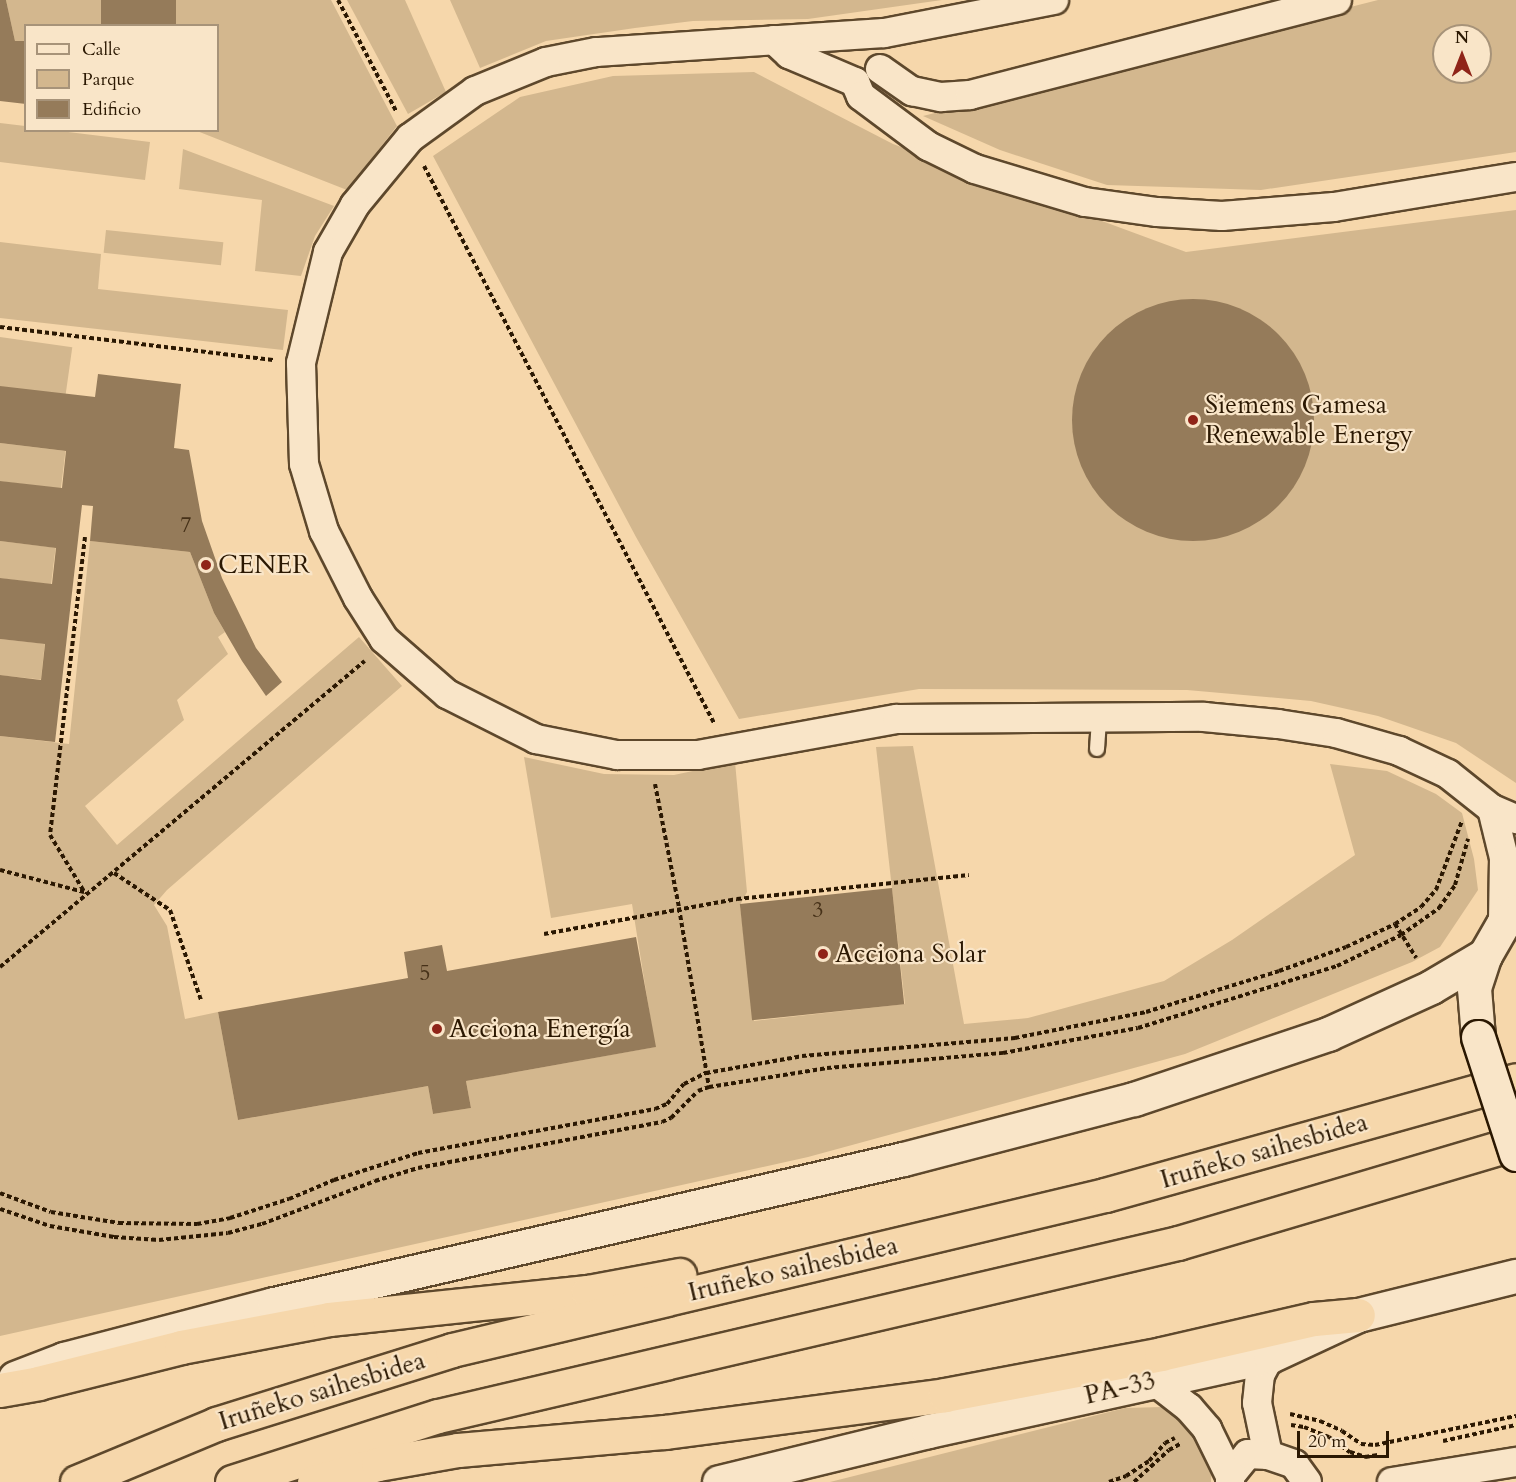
<!DOCTYPE html>
<meta charset="utf-8">
<style>
body{margin:0}
#map{position:relative;width:1516px;height:1482px;overflow:hidden;background:#f6d7ab;font-family:Cardo,serif}
div>[style]{position:absolute}
[style*='--x']{left:calc(var(--x)*1px);top:calc(var(--y)*1px);width:calc(var(--w)*1px);rotate:calc(var(--a)*1deg)}
.green>*{inset:0;background:#d3b78e;transform-origin:0 0}
.building>*{inset:0;background:#957b5a;transform-origin:0 0}
.round{border-radius:50%}
.path>*{height:4px;margin-top:-2px;transform-origin:0;background:repeating-linear-gradient(90deg,#2b1802 0 4.5px,transparent 0 7.5px)}
.roads{filter:drop-shadow(2px 0 #5e482c) drop-shadow(-2px 0 #5e482c) drop-shadow(0 2px #5e482c) drop-shadow(0 -2px #5e482c)}
.lane>*{height:14px;margin:-7px;padding:0 7px;transform-origin:7px;border-radius:7px;background:#f9e5c8}
.street>*{height:28px;margin:-14px;padding:0 14px;transform-origin:14px;border-radius:14px;background:#f9e5c8}
.secondary>*{height:33px;margin:-16.5px;padding:0 16.5px;transform-origin:16.5px;border-radius:16.5px;background:#f9e5c8}
.highway>*{height:33px;margin:-16.5px;padding:0 16.5px;transform-origin:16.5px;border-radius:16.5px;background:#f6d7ab}
.bridges{filter:drop-shadow(2px 0 #2b1802) drop-shadow(-2px 0 #2b1802) drop-shadow(0 2px #2b1802) drop-shadow(0 -2px #2b1802)}
.secondary-bridge>*{height:33px;margin:-16.5px;padding:0 16.5px;transform-origin:16.5px;border-radius:16.5px;background:#f9e5c8}
.dots>*{width:16px;height:16px;translate:-50% -50%;box-sizing:border-box;border:3px solid #f9e5c8;border-radius:50%}
span{translate:-50% -50%;white-space:nowrap;text-align:center;line-height:1.15;-webkit-text-stroke:4.5px #f9e5c8;paint-order:stroke}
.number-label{font-size:22px;color:#463118}
.number-label span{-webkit-text-stroke-width:0}
.poi-label{font-size:26px;color:#2b1802}
.left{translate:0 -50%;text-align:left}
.street-label{font-size:26px;color:#2b1802}
.legend{position:absolute;left:24px;top:24px;width:195px;height:108px;box-sizing:border-box;background:#f9e5c8;border:2px solid #a79379;margin:0;padding:8px 10px;list-style:none;font-size:18px;color:#2b1802}
.legend li{display:flex;align-items:center;gap:12px;height:30px}
.legend b{width:30px;border:2px solid #a79379}
.north{position:absolute;left:1432px;top:24px;width:60px;height:60px;box-sizing:border-box;background:#f9e5c8;border:2px solid #a79379;border-radius:50%;rotate:0deg;font-size:16px;font-weight:700;line-height:24px;text-align:center;color:#2b1802}
.north::after{content:'';display:block;margin:auto;width:21px;height:27px;background:#8f2418;clip-path:polygon(50% 0,100% 100%,50% 72%,0 100%)}
.scale{position:absolute;left:1297px;top:1431px;width:92px;height:27px;box-sizing:border-box;border:3px solid #2b1802;border-top:0;padding-left:8px;font-size:18px;line-height:21px;white-space:nowrap;color:#2b1802;-webkit-text-stroke:4px #f9e5c8;paint-order:stroke}
</style>
<div id="map">
<div class="green">
<i style="clip-path:polygon(6px 0,101px 0,102px 25px,26px 26px,25px 41px,15px 41px)"></i>
<i style="clip-path:polygon(176px 0,331px 0,397px 126px,347px 190px,197px 131px,218px 130px,218px 26px,176px 26px)"></i>
<i style="clip-path:polygon(347px 0,405px 0,446px 92px,408px 114px)"></i>
<i style="clip-path:polygon(450px 0,942px 0,808px 19px,693px 21px,635px 28px,546px 41px,480px 68px)"></i>
<i style="clip-path:polygon(evenodd,1378px 0,1516px 0,1516px 152px,1261px 190px,1107px 185px,1000px 150px,923px 116px,1378px 0,1444px 36px,1480px 36px,1480px 72px,1444px 72px,1444px 36px)"></i>
<i style="clip-path:polygon(754px 72px,893px 144px,1186px 252px,1516px 210px,1516px 783px,1456px 743px,1378px 716px,1311px 701px,1187px 690px,919px 689px,739px 719px,636px 537px,433px 156px,520px 97px,613px 76px)"></i>
<i style="clip-path:polygon(0 123px,25px 126px,26px 130px,60px 131px,150px 142px,145px 180px,0 162px)"></i>
<i style="clip-path:polygon(183px 149px,334px 206px,315px 236px,301px 276px,255px 271px,262px 200px,179px 189px)"></i>
<i style="left:106px;top:230px;width:118px;height:23px;rotate:6deg"></i>
<i style="clip-path:polygon(0 242px,101px 254px,98px 289px,288px 310px,283px 350px,0 318px)"></i>
<i style="left:0;top:337px;width:73px;height:49px;rotate:8deg"></i>
<i style="left:0;top:443px;width:66px;height:38px;rotate:7deg"></i>
<i style="left:0;top:541px;width:56px;height:37px;rotate:7deg"></i>
<i style="clip-path:polygon(90px 541px,190px 552px,214px 613px,225px 632px,218px 637px,228px 654px,177px 700px,184px 720px,85px 806px,117px 845px,359px 637px,402px 686px,167px 890px,154px 905px,167px 926px,185px 1019px,218px 1012px,238px 1120px,428px 1086px,433px 1114px,471px 1108px,466px 1081px,655px 1047px,632px 904px,551px 918px,524px 757px,604px 774px,674px 775px,735px 762px,747px 892px,740px 905px,754px 1021px,905px 1004px,876px 747px,913px 746px,964px 1024px,1028px 1018px,1164px 981px,1232px 940px,1355px 855px,1330px 764px,1387px 771px,1436px 794px,1462px 813px,1474px 859px,1478px 890px,1440px 947px,1412px 962px,1185px 1054px,808px 1157px,0 1336px,0 736px,69px 744px)"></i>
<i style="left:0;top:639px;width:45px;height:36px;rotate:6deg"></i>
<i style="clip-path:polygon(1162px 1407px,1185px 1419px,1212px 1456px,1211px 1482px,830px 1482px,1125px 1408px)"></i>
</div>
<div class="building">
<i style="clip-path:polygon(0 0,6px 0,15px 41px,26px 41px,26px 104px,0 101px)"></i>
<i style="left:101px;top:0;width:75px;height:26px"></i>
<i class="round" style="left:1072px;top:299px;width:242px;height:242px"></i>
<i style="clip-path:polygon(98px 374px,181px 384px,174px 448px,189px 450px,202px 521px,222px 578px,256px 648px,282px 682px,266px 696px,242px 661px,214px 613px,190px 552px,90px 541px,93px 506px,82px 505px,55px 742px,0 736px,0 675px,41px 680px,45px 644px,0 639px,0 578px,52px 584px,56px 548px,0 541px,0 481px,62px 488px,66px 451px,0 443px,0 386px,95px 397px)"></i>
<i style="left:892px;top:888px;width:117px;height:153px;rotate:84deg"></i>
<i style="clip-path:polygon(636px 937px,656px 1047px,466px 1081px,471px 1108px,433px 1114px,428px 1086px,238px 1120px,218px 1012px,408px 978px,404px 952px,442px 945px,447px 971px)"></i>
</div>
<div class="path">
<i style="--x:338;--y:0;--w:125;--a:62.4"></i>
<i style="--x:424;--y:166;--w:628;--a:62.5"></i>
<i style="--x:0;--y:327;--w:275;--a:6.9"></i>
<i style="--x:85;--y:537;--w:300;--a:96.7"></i>
<i style="--x:50;--y:835;--w:68;--a:58.9"></i>
<i style="--x:655;--y:784;--w:126;--a:79"></i>
<i style="--x:679;--y:908;--w:181;--a:80.5"></i>
<i style="--x:0;--y:870;--w:87;--a:14.7"></i>
<i style="--x:114;--y:873;--w:67;--a:33.5"></i>
<i style="--x:170;--y:910;--w:95;--a:71"></i>
<i style="--x:1395;--y:924;--w:40;--a:58"></i>
<i style="--x:544;--y:934;--w:196;--a:-10.3"></i>
<i style="--x:737;--y:899;--w:233;--a:-5.9"></i>
<i style="--x:0;--y:967;--w:476;--a:-40"></i>
<i style="--x:0;--y:1193;--w:54;--a:20.4"></i>
<i style="--x:51;--y:1212;--w:69;--a:9.2"></i>
<i style="--x:119;--y:1223;--w:78;--a:0.7"></i>
<i style="--x:197;--y:1224;--w:34;--a:-10"></i>
<i style="--x:230;--y:1218;--w:62;--a:-17.9"></i>
<i style="--x:289;--y:1199;--w:49;--a:-22.9"></i>
<i style="--x:334;--y:1180;--w:88;--a:-17.8"></i>
<i style="--x:418;--y:1153;--w:241;--a:-10.5"></i>
<i style="--x:655;--y:1109;--w:13;--a:-23"></i>
<i style="--x:667;--y:1104;--w:26;--a:-50"></i>
<i style="--x:684;--y:1084;--w:25;--a:-27"></i>
<i style="--x:706;--y:1073;--w:97;--a:-10"></i>
<i style="--x:802;--y:1056;--w:214;--a:-4.8"></i>
<i style="--x:1015;--y:1038;--w:134;--a:-11.2"></i>
<i style="--x:1146;--y:1012;--w:139;--a:-17.1"></i>
<i style="--x:1279;--y:971;--w:71;--a:-19.7"></i>
<i style="--x:1346;--y:947;--w:54;--a:-25.1"></i>
<i style="--x:1395;--y:924;--w:31;--a:-33"></i>
<i style="--x:1421;--y:907;--w:23;--a:-49"></i>
<i style="--x:1436;--y:890;--w:74;--a:-69.4"></i>
<i style="--x:0;--y:1209;--w:53;--a:18.8"></i>
<i style="--x:50;--y:1226;--w:65;--a:9.8"></i>
<i style="--x:114;--y:1237;--w:45;--a:3.8"></i>
<i style="--x:159;--y:1240;--w:69;--a:-5.8"></i>
<i style="--x:228;--y:1233;--w:35;--a:-15"></i>
<i style="--x:262;--y:1224;--w:121;--a:-20.8"></i>
<i style="--x:375;--y:1181;--w:45;--a:-16.8"></i>
<i style="--x:418;--y:1168;--w:248;--a:-10.7"></i>
<i style="--x:662;--y:1122;--w:10;--a:-24"></i>
<i style="--x:671;--y:1118;--w:38;--a:-45"></i>
<i style="--x:698;--y:1091;--w:12;--a:-20"></i>
<i style="--x:709;--y:1087;--w:120;--a:-9.1"></i>
<i style="--x:827;--y:1068;--w:177;--a:-4.9"></i>
<i style="--x:1003;--y:1053;--w:137;--a:-10.5"></i>
<i style="--x:1138;--y:1028;--w:208;--a:-17.3"></i>
<i style="--x:1337;--y:966;--w:71;--a:-25.8"></i>
<i style="--x:1401;--y:935;--w:47;--a:-35.4"></i>
<i style="--x:1439;--y:908;--w:28;--a:-55"></i>
<i style="--x:1455;--y:885;--w:48;--a:-74.2"></i>
<i style="--x:1290;--y:1414;--w:31;--a:13"></i>
<i style="--x:1320;--y:1421;--w:24;--a:24"></i>
<i style="--x:1342;--y:1431;--w:23;--a:34"></i>
<i style="--x:1361;--y:1444;--w:14;--a:4"></i>
<i style="--x:1375;--y:1445;--w:144;--a:-11.6"></i>
<i style="--x:1291;--y:1425;--w:13;--a:9"></i>
<i style="--x:1304;--y:1427;--w:27;--a:22"></i>
<i style="--x:1329;--y:1437;--w:26;--a:36"></i>
<i style="--x:1350;--y:1452;--w:16;--a:18"></i>
<i style="--x:1365;--y:1457;--w:13;--a:-9"></i>
<i style="--x:1443;--y:1441;--w:75;--a:-12.4"></i>
<i style="--x:1109;--y:1482;--w:18;--a:-19"></i>
<i style="--x:1126;--y:1476;--w:27;--a:-33"></i>
<i style="--x:1149;--y:1461;--w:24;--a:-48"></i>
<i style="--x:1165;--y:1443;--w:11;--a:-27"></i>
<i style="--x:1134;--y:1482;--w:47;--a:-42.4"></i>
<i style="--x:1169;--y:1450;--w:13;--a:-29"></i>
</div>
<div class="roads">
<div class="lane">
<i style="--x:1097;--y:749;--w:32;--a:-86"></i>
</div>
<div class="street">
<i style="--x:1054;--y:0;--w:173;--a:169"></i>
<i style="--x:884;--y:33;--w:289;--a:176.2"></i>
<i style="--x:596;--y:52;--w:51;--a:168.7"></i>
<i style="--x:546;--y:62;--w:77;--a:157.8"></i>
<i style="--x:475;--y:91;--w:80;--a:144.1"></i>
<i style="--x:410;--y:138;--w:87;--a:129.4"></i>
<i style="--x:355;--y:205;--w:54;--a:119.9"></i>
<i style="--x:328;--y:252;--w:114;--a:103.7"></i>
<i style="--x:301;--y:363;--w:101;--a:88.3"></i>
<i style="--x:304;--y:464;--w:70;--a:73.4"></i>
<i style="--x:324;--y:531;--w:75;--a:63.1"></i>
<i style="--x:358;--y:598;--w:49;--a:57.6"></i>
<i style="--x:384;--y:639;--w:84;--a:41.1"></i>
<i style="--x:447;--y:694;--w:100;--a:26.8"></i>
<i style="--x:536;--y:739;--w:83;--a:11.2"></i>
<i style="--x:617;--y:755;--w:81;--a:0"></i>
<i style="--x:698;--y:755;--w:202;--a:-10.3"></i>
<i style="--x:897;--y:719;--w:307;--a:-0.4"></i>
<i style="--x:1204;--y:717;--w:74;--a:5.4"></i>
<i style="--x:1278;--y:724;--w:59;--a:8.8"></i>
<i style="--x:1336;--y:733;--w:66;--a:15.9"></i>
<i style="--x:1399;--y:751;--w:54;--a:25.1"></i>
<i style="--x:1448;--y:774;--w:56;--a:38.5"></i>
<i style="--x:1492;--y:809;--w:26;--a:23"></i>
<i style="--x:774;--y:40;--w:21;--a:43"></i>
<i style="--x:789;--y:54;--w:72;--a:23"></i>
<i style="--x:855;--y:82;--w:15;--a:67"></i>
<i style="--x:861;--y:96;--w:84;--a:36.7"></i>
<i style="--x:928;--y:146;--w:52;--a:26.1"></i>
<i style="--x:975;--y:169;--w:115;--a:16.7"></i>
<i style="--x:1085;--y:202;--w:73;--a:7.9"></i>
<i style="--x:1157;--y:212;--w:65;--a:3.5"></i>
<i style="--x:1222;--y:216;--w:112;--a:-4.6"></i>
<i style="--x:1334;--y:207;--w:184;--a:-9.4"></i>
<i style="--x:880;--y:69;--w:39;--a:35"></i>
<i style="--x:912;--y:91;--w:30;--a:12"></i>
<i style="--x:941;--y:97;--w:29;--a:-4"></i>
<i style="--x:970;--y:95;--w:379;--a:-14.5"></i>
<i style="--x:1492;--y:809;--w:50;--a:76.2"></i>
<i style="--x:1504;--y:858;--w:66;--a:90.9"></i>
<i style="--x:1153;--y:1380;--w:46;--a:37.9"></i>
<i style="--x:1189;--y:1408;--w:28;--a:49"></i>
<i style="--x:1207;--y:1429;--w:52;--a:63.9"></i>
<i style="--x:1268;--y:1455;--w:53;--a:-101.9"></i>
<i style="--x:1257;--y:1403;--w:28;--a:-84"></i>
<i style="--x:1260;--y:1375;--w:21;--a:-62"></i>
<i style="--x:1230;--y:1482;--w:6;--a:-90"></i>
<i style="--x:1230;--y:1476;--w:28;--a:-51"></i>
<i style="--x:1248;--y:1454;--w:20;--a:3"></i>
<i style="--x:1268;--y:1455;--w:28;--a:19"></i>
<i style="--x:1294;--y:1464;--w:22;--a:54"></i>
<i style="--x:1392;--y:1482;--w:126;--a:-9.2"></i>
</div>
<div class="secondary">
<i style="--x:1478;--y:1037;--w:49;--a:-94.7"></i>
<i style="--x:1474;--y:988;--w:35;--a:-72"></i>
<i style="--x:1485;--y:955;--w:36;--a:-60"></i>
<i style="--x:1503;--y:924;--w:18;--a:-43"></i>
<i style="--x:15;--y:1378;--w:53;--a:-21.2"></i>
<i style="--x:64;--y:1359;--w:217;--a:-14.7"></i>
<i style="--x:274;--y:1304;--w:645;--a:-12.98"></i>
<i style="--x:903;--y:1159;--w:239;--a:-14.6"></i>
<i style="--x:1134;--y:1099;--w:205;--a:-18.5"></i>
<i style="--x:1328;--y:1034;--w:113;--a:-24.5"></i>
<i style="--x:1431;--y:987;--w:63;--a:-30.7"></i>
<i style="--x:719;--y:1482;--w:215;--a:-13.7"></i>
<i style="--x:928;--y:1431;--w:350;--a:-12.4"></i>
<i style="--x:1270;--y:1356;--w:97;--a:-25"></i>
<i style="--x:1358;--y:1315;--w:163;--a:-13.9"></i>
</div>
<div class="highway">
<i style="--x:0;--y:1390;--w:39;--a:-10"></i>
<i style="--x:38;--y:1383;--w:147;--a:-14.1"></i>
<i style="--x:181;--y:1347;--w:151;--a:-10.7"></i>
<i style="--x:329;--y:1319;--w:260;--a:-6"></i>
<i style="--x:588;--y:1292;--w:93;--a:-10.6"></i>
<i style="--x:77;--y:1482;--w:151;--a:-22.6"></i>
<i style="--x:216;--y:1424;--w:247;--a:-17.4"></i>
<i style="--x:452;--y:1350;--w:671;--a:-13.35"></i>
<i style="--x:1105;--y:1195;--w:427;--a:-15.6"></i>
<i style="--x:232;--y:1482;--w:216;--a:-17.8"></i>
<i style="--x:438;--y:1416;--w:760;--a:-13.16"></i>
<i style="--x:1178;--y:1243;--w:352;--a:-16.5"></i>
<i style="--x:314;--y:1482;--w:66;--a:-15.7"></i>
<i style="--x:378;--y:1464;--w:81;--a:-9.9"></i>
<i style="--x:458;--y:1450;--w:208;--a:-5"></i>
<i style="--x:665;--y:1432;--w:282;--a:-7.5"></i>
<i style="--x:945;--y:1395;--w:220;--a:-10.7"></i>
<i style="--x:1161;--y:1354;--w:157;--a:-12.9"></i>
<i style="--x:1314;--y:1319;--w:44;--a:-5.2"></i>
</div>
</div>
<div class="bridges">
<div class="secondary-bridge">
<i style="--x:1478;--y:1037;--w:123;--a:72"></i>
</div>
</div>
<div class="dots">
<i style="left:1193px;top:420px;background:#8f2418"></i>
<i style="left:206px;top:565px;background:#8f2418"></i>
<i style="left:823px;top:954px;background:#8f2418"></i>
<i style="left:437px;top:1029px;background:#8f2418"></i>
</div>
<div class="number-label">
<span style="left:186px;top:526px">7</span>
<span style="left:818px;top:911px">3</span>
<span style="left:425px;top:974px">5</span>
</div>
<div class="poi-label">
<span class="left" style="left:1205px;top:420px">Siemens Gamesa<br>Renewable Energy</span>
<span class="left" style="left:218px;top:565px">CENER</span>
<span class="left" style="left:835px;top:954px">Acciona Solar</span>
<span class="left" style="left:449px;top:1029px">Acciona Energía</span>
</div>
<div class="street-label">
<span style="left:1264px;top:1151px;rotate:-16deg">Iruñeko saihesbidea</span>
<span style="left:793px;top:1269px;rotate:-13deg">Iruñeko saihesbidea</span>
<span style="left:1120px;top:1388px;rotate:-13deg">PA-33</span>
<span style="left:322px;top:1391px;rotate:-17deg">Iruñeko saihesbidea</span>
</div>
<ul class="legend">
<li><b style="height:8px;background:#f9e5c8"></b>Calle</li>
<li><b style="height:16px;background:#d3b78e"></b>Parque</li>
<li><b style="height:16px;background:#957b5a"></b>Edificio</li>
</ul>
<div class="north">N</div>
<div class="scale">20 m</div>
</div>
